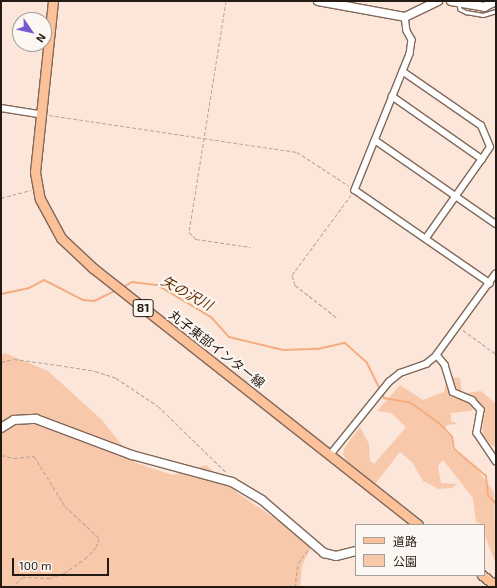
<!DOCTYPE html>
<meta charset="utf-8">
<style>
body{margin:0}
#map{position:relative;width:497px;height:588px;overflow:hidden;background:#fce6d9;font-family:"Exo 2","Noto Sans JP",sans-serif}
div>[style]{position:absolute}
[style*='--x']{left:calc(var(--x)*1px);top:calc(var(--y)*1px);width:calc(var(--w)*1px);rotate:calc(var(--a)*1deg)}
.green>*{inset:0;background:#f8c8ab}
.stream>*{height:2px;margin:-1px;padding:0 1px;transform-origin:1px;border-radius:1px;background:#f4ac80}
.path>*{height:1px;margin-top:-0.5px;transform-origin:0;background:repeating-linear-gradient(90deg,#b7a59a 0 4px,transparent 0 6px)}
.roads{filter:drop-shadow(1px 0 #80685a) drop-shadow(-1px 0 #80685a) drop-shadow(0 1px #80685a) drop-shadow(0 -1px #80685a)}
.lane>*{height:2.5px;margin:-1.25px;padding:0 1.25px;transform-origin:1.25px;border-radius:1.25px;background:#fff}
.street>*{height:5.5px;margin:-2.75px;padding:0 2.75px;transform-origin:2.75px;border-radius:2.75px;background:#fff}
.secondary>*{height:8px;margin:-4px;padding:0 4px;transform-origin:4px;border-radius:4px;background:#fff}
.primary>*{height:9px;margin:-4.5px;padding:0 4.5px;transform-origin:4.5px;border-radius:4.5px;background:#fdc19a}
span{translate:-50% -50%;white-space:nowrap;text-align:center;line-height:1.15;-webkit-text-stroke:4px #fcf7f3;paint-order:stroke}
.shield-label span{padding:1px 3px;background:#fcf7f3;border:1px solid;border-radius:3px;-webkit-text-stroke-width:0}
.shield-label{font-size:12px;color:#231a14;font-weight:700}
.street-label{font-size:13px;color:#231a14}
.water-label{font-size:14px;color:#662f01;font-style:italic}
.frame{position:absolute;inset:0;border:2px solid #231a14;pointer-events:none}
.legend{position:absolute;left:355px;top:524px;width:130px;height:52px;box-sizing:border-box;background:#fcf7f3;border:1px solid #a59f9a;margin:0;padding:5px 7px;list-style:none;font-size:12px;color:#231a14}
.legend li{display:flex;align-items:center;gap:8px;height:20px}
.legend b{width:20px;border:1px solid #a59f9a}
.north{position:absolute;left:12px;top:12px;width:40px;height:40px;box-sizing:border-box;background:#fcf7f3;border:1px solid #a59f9a;border-radius:50%;rotate:124deg;font-size:11px;font-weight:700;line-height:16px;text-align:center;color:#231a14}
.north::after{content:'';display:block;margin:auto;width:14px;height:18px;background:#7756cf;clip-path:polygon(50% 0,100% 100%,50% 72%,0 100%)}
.scale{position:absolute;left:12px;top:558px;width:97px;height:18px;box-sizing:border-box;border:2px solid #231a14;border-top:0;padding-left:5px;font-size:12px;line-height:14px;white-space:nowrap;color:#231a14;-webkit-text-stroke:3px #fcf7f3;paint-order:stroke}
</style>
<div id="map">
<div class="green">
<i style="clip-path:polygon(5px 353px,48px 371px,102px 420px,136px 463px,173px 475px,206px 465px,239px 494px,313px 544px,302px 565px,300px 587px,1px 587px,1px 355px)"></i>
<i style="clip-path:polygon(447px 377px,460px 378px,462px 394px,481px 391px,496px 404px,496px 446px,492px 446px,482px 434px,484px 406px,475px 405px,471px 411px,451px 413px,451px 421px,458px 424px,447px 425px,444px 431px,451px 437px,452px 449px,477px 469px,494px 492px,496px 565px,484px 533px,484px 525px,476px 522px,473px 498px,443px 460px,438px 466px,441px 483px,457px 484px,452px 488px,439px 489px,423px 481px,412px 462px,400px 452px,375px 484px,346px 460px,343px 454px,345px 447px,360px 427px,369px 444px,370px 461px,374px 464px,406px 427px,391px 413px,377px 411px,400px 385px,423px 400px,444px 392px)"></i>
</div>
<div class="stream">
<i style="--x:123;--y:287;--w:10;--a:-29"></i>
<i style="--x:132;--y:282;--w:25;--a:7"></i>
<i style="--x:157;--y:285;--w:63;--a:30.7"></i>
<i style="--x:211;--y:317;--w:27;--a:48"></i>
<i style="--x:229;--y:337;--w:56;--a:13.5"></i>
<i style="--x:283;--y:350;--w:35;--a:-2"></i>
<i style="--x:318;--y:349;--w:28;--a:-13"></i>
<i style="--x:345;--y:343;--w:30;--a:42"></i>
<i style="--x:367;--y:363;--w:39;--a:64"></i>
<i style="--x:384;--y:398;--w:27;--a:10"></i>
<i style="--x:411;--y:403;--w:37;--a:36"></i>
<i style="--x:441;--y:425;--w:16;--a:47"></i>
<i style="--x:452;--y:437;--w:12;--a:81"></i>
<i style="--x:454;--y:449;--w:42;--a:40.2"></i>
<i style="--x:486;--y:476;--w:19;--a:84"></i>
<i style="--x:488;--y:495;--w:12;--a:48"></i>
<i style="--x:1;--y:294;--w:29;--a:-12"></i>
<i style="--x:29;--y:288;--w:17;--a:-28"></i>
<i style="--x:44;--y:280;--w:44;--a:27.1"></i>
<i style="--x:83;--y:300;--w:11;--a:5"></i>
<i style="--x:94;--y:301;--w:25;--a:-26"></i>
</div>
<div class="path">
<i style="--x:226;--y:1;--w:234;--a:99.1"></i>
<i style="--x:189;--y:232;--w:10;--a:45"></i>
<i style="--x:196;--y:239;--w:55;--a:8.4"></i>
<i style="--x:49;--y:115;--w:251;--a:8.5"></i>
<i style="--x:297;--y:152;--w:62;--a:33.2"></i>
<i style="--x:1;--y:198;--w:31;--a:-15"></i>
<i style="--x:336;--y:317;--w:52;--a:-142"></i>
<i style="--x:295;--y:285;--w:10;--a:-107"></i>
<i style="--x:292;--y:275;--w:99;--a:-53.6"></i>
<i style="--x:463;--y:330;--w:41;--a:36"></i>
<i style="--x:1;--y:362;--w:13;--a:-13"></i>
<i style="--x:14;--y:359;--w:44;--a:7.8"></i>
<i style="--x:58;--y:365;--w:37;--a:9"></i>
<i style="--x:95;--y:371;--w:22;--a:18"></i>
<i style="--x:116;--y:378;--w:50;--a:33.7"></i>
<i style="--x:158;--y:406;--w:96;--a:44.2"></i>
<i style="--x:1;--y:455;--w:13;--a:13"></i>
<i style="--x:14;--y:458;--w:20;--a:-6"></i>
<i style="--x:34;--y:456;--w:59;--a:58.2"></i>
<i style="--x:65;--y:506;--w:47;--a:43.3"></i>
<i style="--x:99;--y:538;--w:9;--a:108"></i>
<i style="--x:96;--y:547;--w:13;--a:132"></i>
<i style="--x:87;--y:557;--w:28;--a:145"></i>
<i style="--x:64;--y:573;--w:15;--a:160"></i>
<i style="--x:50;--y:578;--w:27;--a:-178"></i>
<i style="--x:23;--y:577;--w:15;--a:138"></i>
<i style="--x:295;--y:587;--w:24;--a:-83"></i>
<i style="--x:298;--y:563;--w:18;--a:-52"></i>
</div>
<div class="roads">
<div class="lane">
<i style="--x:459;--y:4;--w:5;--a:79"></i>
<i style="--x:460;--y:9;--w:7;--a:27"></i>
<i style="--x:466;--y:12;--w:17;--a:10"></i>
<i style="--x:483;--y:15;--w:14;--a:-17"></i>
</div>
<div class="street">
<i style="--x:405;--y:17;--w:14;--a:82"></i>
<i style="--x:407;--y:31;--w:10;--a:61"></i>
<i style="--x:412;--y:40;--w:14;--a:98"></i>
<i style="--x:410;--y:54;--w:147;--a:112"></i>
<i style="--x:355;--y:190;--w:164;--a:34.6"></i>
<i style="--x:392;--y:96;--w:110;--a:35"></i>
<i style="--x:482;--y:159;--w:14;--a:-56"></i>
<i style="--x:490;--y:147;--w:23;--a:-113"></i>
<i style="--x:481;--y:126;--w:95;--a:-145.3"></i>
<i style="--x:1;--y:108;--w:39;--a:9"></i>
<i style="--x:375;--y:140;--w:147;--a:34.8"></i>
<i style="--x:426;--y:238;--w:97;--a:-54.7"></i>
<i style="--x:496;--y:274;--w:100;--a:126.1"></i>
<i style="--x:437;--y:355;--w:13;--a:51"></i>
<i style="--x:445;--y:365;--w:28;--a:73"></i>
<i style="--x:453;--y:392;--w:21;--a:23"></i>
<i style="--x:472;--y:400;--w:13;--a:48"></i>
<i style="--x:481;--y:410;--w:23;--a:100"></i>
<i style="--x:477;--y:433;--w:34;--a:56"></i>
<i style="--x:330;--y:455;--w:94;--a:-51.1"></i>
<i style="--x:389;--y:382;--w:14;--a:-39"></i>
<i style="--x:400;--y:373;--w:28;--a:-19"></i>
<i style="--x:426;--y:364;--w:14;--a:-39"></i>
</div>
<div class="secondary">
<i style="--x:318;--y:1;--w:88;--a:10.4"></i>
<i style="--x:405;--y:17;--w:37;--a:-26"></i>
<i style="--x:451;--y:1;--w:34;--a:10"></i>
<i style="--x:484;--y:7;--w:13;--a:-27"></i>
<i style="--x:1;--y:428;--w:15;--a:-32"></i>
<i style="--x:14;--y:420;--w:22;--a:-3"></i>
<i style="--x:36;--y:419;--w:103;--a:20.6"></i>
<i style="--x:132;--y:455;--w:104;--a:15.1"></i>
<i style="--x:232;--y:482;--w:35;--a:31"></i>
<i style="--x:262;--y:500;--w:82;--a:40.5"></i>
<i style="--x:324;--y:553;--w:12;--a:14"></i>
<i style="--x:336;--y:556;--w:21;--a:-14"></i>
</div>
<div class="primary">
<i style="--x:53;--y:1;--w:172;--a:96"></i>
<i style="--x:35;--y:172;--w:27;--a:80"></i>
<i style="--x:40;--y:199;--w:44;--a:61.7"></i>
<i style="--x:61;--y:238;--w:44;--a:43.2"></i>
<i style="--x:93;--y:268;--w:414;--a:38.3"></i>
<i style="--x:482;--y:575;--w:18;--a:38"></i>
</div>
</div>
<div class="shield-label">
<span style="left:143px;top:308px">81</span>
</div>
<div class="street-label">
<span style="left:217px;top:349px;rotate:38deg">丸子東部インター線</span>
</div>
<div class="water-label">
<span style="left:187px;top:293px;rotate:29deg">矢の沢川</span>
</div>
<div class="frame"></div>
<ul class="legend">
<li><b style="height:5px;background:#fdc19a"></b>道路</li>
<li><b style="height:11px;background:#f8c8ab"></b>公園</li>
</ul>
<div class="north">N</div>
<div class="scale">100 m</div>
</div>
